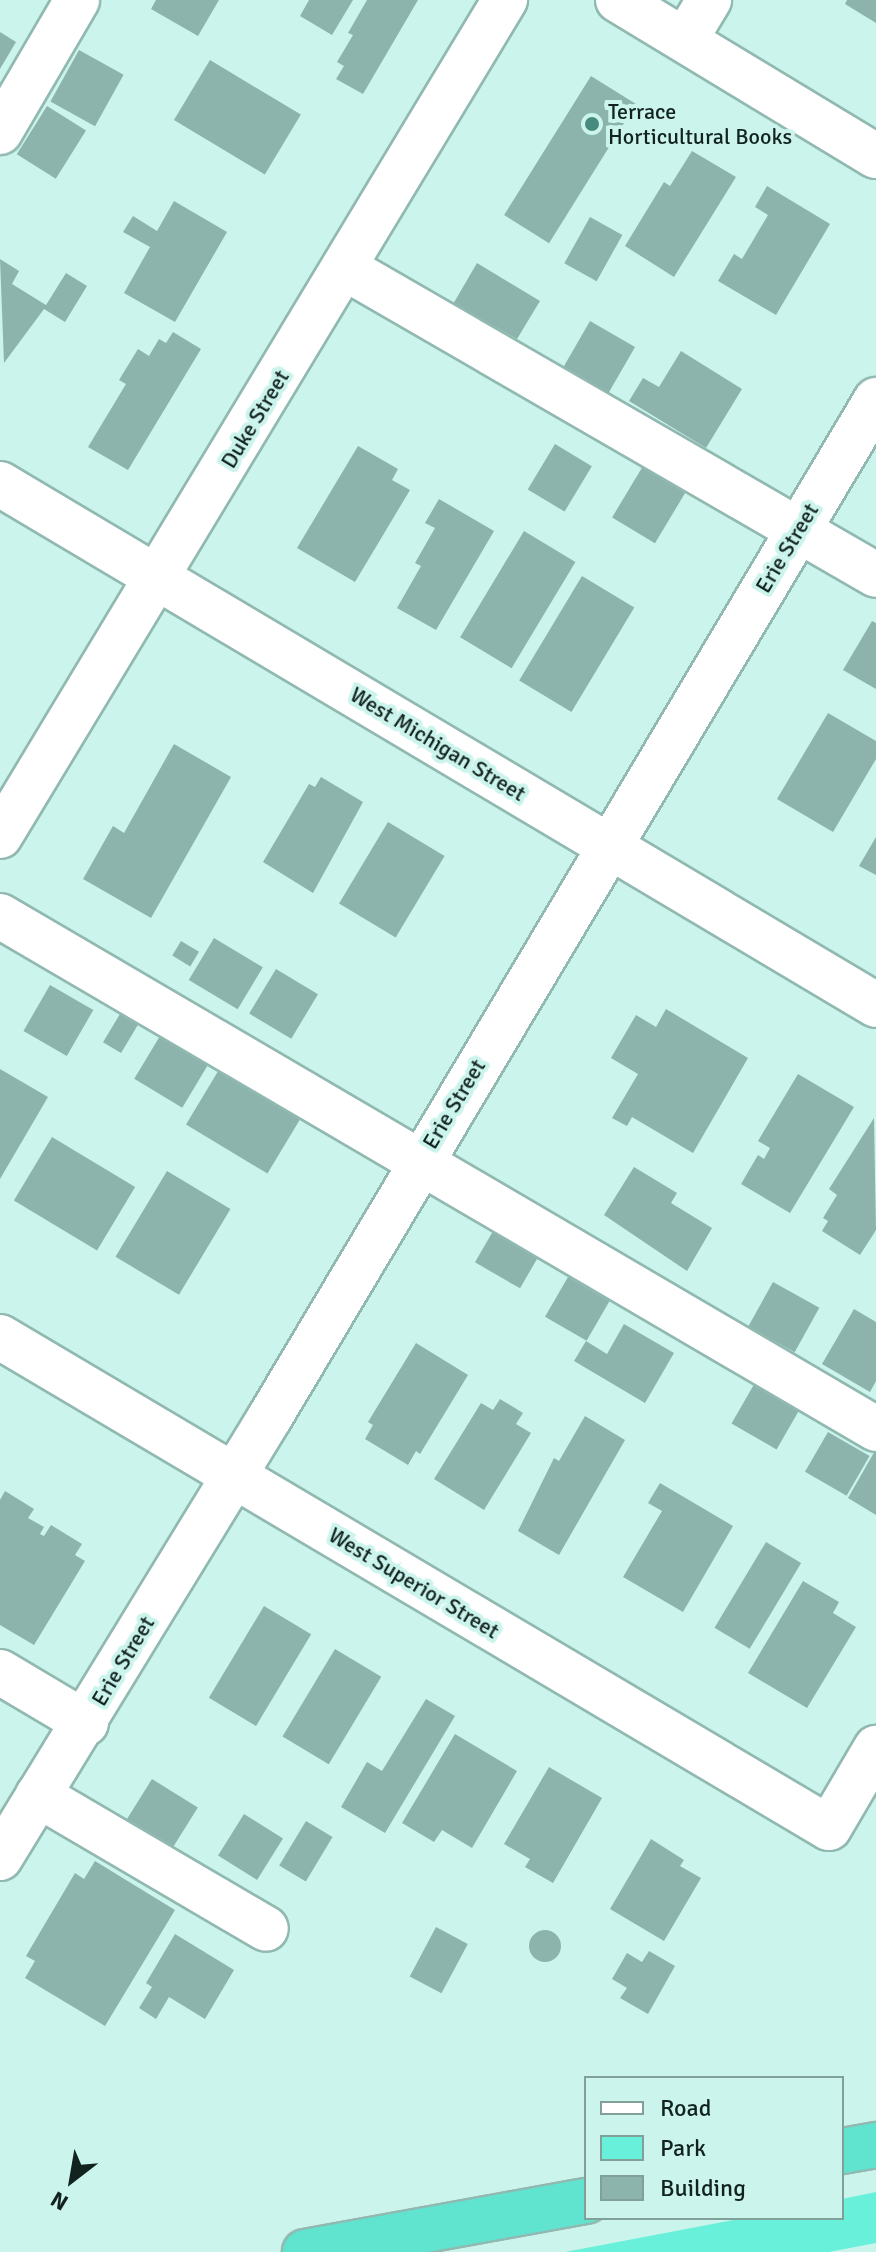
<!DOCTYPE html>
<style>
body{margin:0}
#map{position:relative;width:876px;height:2252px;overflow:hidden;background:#cbf4ec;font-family:Signika,sans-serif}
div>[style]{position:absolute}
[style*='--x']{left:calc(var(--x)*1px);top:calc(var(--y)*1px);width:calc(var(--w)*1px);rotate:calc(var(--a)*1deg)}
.green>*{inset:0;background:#69f0db}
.building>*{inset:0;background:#8cb4ac;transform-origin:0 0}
.round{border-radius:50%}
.roads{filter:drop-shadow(2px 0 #91b9b1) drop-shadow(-2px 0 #91b9b1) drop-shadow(0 2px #91b9b1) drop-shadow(0 -2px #91b9b1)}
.minor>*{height:44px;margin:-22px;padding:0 22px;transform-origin:22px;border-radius:22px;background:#fff}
.highway>*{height:44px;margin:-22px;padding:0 22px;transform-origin:22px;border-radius:22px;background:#60e3cf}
.dots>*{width:22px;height:22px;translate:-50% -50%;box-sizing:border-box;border:4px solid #cbf4ec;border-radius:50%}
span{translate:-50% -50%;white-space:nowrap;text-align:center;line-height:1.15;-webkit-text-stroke:8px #cbf4ec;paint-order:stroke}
.poi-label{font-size:22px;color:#12221f}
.left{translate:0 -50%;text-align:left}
.street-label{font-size:22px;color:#12221f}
.legend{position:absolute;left:584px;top:2076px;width:260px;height:144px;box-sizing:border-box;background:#cbf4ec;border:2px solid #81a09a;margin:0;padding:10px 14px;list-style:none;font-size:24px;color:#12221f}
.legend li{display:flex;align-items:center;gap:16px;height:40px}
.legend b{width:40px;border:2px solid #81a09a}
.north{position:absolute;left:32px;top:2140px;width:80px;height:80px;-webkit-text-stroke:6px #cbf4ec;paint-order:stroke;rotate:211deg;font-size:22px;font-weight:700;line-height:32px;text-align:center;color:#12221f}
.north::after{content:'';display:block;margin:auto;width:28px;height:36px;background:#12221f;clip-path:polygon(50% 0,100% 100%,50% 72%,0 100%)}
</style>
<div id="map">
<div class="green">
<i style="clip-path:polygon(876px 2192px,876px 2243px,829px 2252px,565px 2252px,744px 2218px,842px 2218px,842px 2199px)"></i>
</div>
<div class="building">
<i style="clip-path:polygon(156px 0,219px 0,198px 36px,151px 9px)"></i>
<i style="clip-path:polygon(309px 0,353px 0,332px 35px,300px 16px)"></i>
<i style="clip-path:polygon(367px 0,418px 0,363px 94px,336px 79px,344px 66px,337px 62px,353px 35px,348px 33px)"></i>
<i style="clip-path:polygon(847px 0,876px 0,876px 23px,845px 4px)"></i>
<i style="clip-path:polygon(0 32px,16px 42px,0 69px)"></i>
<i style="left:79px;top:50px;width:51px;height:59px;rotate:29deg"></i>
<i style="left:210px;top:60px;width:106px;height:70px;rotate:31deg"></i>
<i style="left:591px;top:76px;width:53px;height:164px;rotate:32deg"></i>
<i style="left:47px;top:106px;width:46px;height:57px;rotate:32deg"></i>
<i style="clip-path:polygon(692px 151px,736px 177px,674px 277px,625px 246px,664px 182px,670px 186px)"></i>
<i style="clip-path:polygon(767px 186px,830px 224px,776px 315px,718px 281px,734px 254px,742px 259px,768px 215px,755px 207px)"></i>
<i style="clip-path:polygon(174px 201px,227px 232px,175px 322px,124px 293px,150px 247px,123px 232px,133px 216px,157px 231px)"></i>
<i style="left:590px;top:217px;width:37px;height:53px;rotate:29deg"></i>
<i style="clip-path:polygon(0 259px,19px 271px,12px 284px,46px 305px,66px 273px,87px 286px,65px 322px,44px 309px,4px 363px)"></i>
<i style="clip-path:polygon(477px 263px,540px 301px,517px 339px,494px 326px,488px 335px,449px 311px)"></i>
<i style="left:590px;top:321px;width:52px;height:58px;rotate:30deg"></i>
<i style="clip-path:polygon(173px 332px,201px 349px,128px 470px,88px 447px,126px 384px,119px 380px,138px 349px,149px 356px,159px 339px,166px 343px)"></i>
<i style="clip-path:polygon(681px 351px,742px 389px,706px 448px,629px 401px,643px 378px,659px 387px)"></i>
<i style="left:555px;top:444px;width:43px;height:53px;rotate:31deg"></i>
<i style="clip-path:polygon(358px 446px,398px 469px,392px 480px,410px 490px,355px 582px,297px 548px)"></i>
<i style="left:643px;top:466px;width:50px;height:60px;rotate:31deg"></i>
<i style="clip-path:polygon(439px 499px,494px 531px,436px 630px,397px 608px,421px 566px,415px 563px,435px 528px,425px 523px)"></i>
<i style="left:524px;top:531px;width:60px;height:124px;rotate:31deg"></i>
<i style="left:582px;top:576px;width:61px;height:122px;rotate:31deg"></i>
<i style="clip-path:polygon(872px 621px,876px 623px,876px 689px,843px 670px)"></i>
<i style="clip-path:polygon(828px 713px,876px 741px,876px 759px,833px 832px,777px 799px)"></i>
<i style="clip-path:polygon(174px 744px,231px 777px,151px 918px,83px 879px,113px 826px,124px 833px)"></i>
<i style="clip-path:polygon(321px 777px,363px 802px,313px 893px,263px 862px,309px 784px,315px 787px)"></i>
<i style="left:388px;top:822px;width:66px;height:95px;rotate:31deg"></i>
<i style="clip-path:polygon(876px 837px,876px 875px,859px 866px)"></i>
<i style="left:214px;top:938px;width:57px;height:49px;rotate:31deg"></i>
<i style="left:181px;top:941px;width:21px;height:17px;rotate:31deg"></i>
<i style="left:276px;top:969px;width:49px;height:52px;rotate:31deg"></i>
<i style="left:50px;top:985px;width:50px;height:53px;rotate:30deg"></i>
<i style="clip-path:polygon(666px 1009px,748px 1058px,693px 1153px,632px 1117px,627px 1126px,612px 1118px,638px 1074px,611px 1058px,636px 1015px,656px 1027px)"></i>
<i style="left:120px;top:1014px;width:21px;height:33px;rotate:31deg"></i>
<i style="left:160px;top:1036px;width:56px;height:50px;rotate:31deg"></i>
<i style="left:220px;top:1068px;width:95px;height:66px;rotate:31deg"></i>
<i style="clip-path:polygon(0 1069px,48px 1097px,0 1179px)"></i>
<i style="clip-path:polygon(798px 1074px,854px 1107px,790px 1213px,741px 1184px,758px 1155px,764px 1159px,770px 1148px,758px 1141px)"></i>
<i style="clip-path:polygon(874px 1118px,876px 1230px,860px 1255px,822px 1231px,828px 1221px,823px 1218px,837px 1195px,829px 1189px)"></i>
<i style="left:52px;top:1137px;width:97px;height:74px;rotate:31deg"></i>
<i style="clip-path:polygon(634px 1167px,677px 1193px,671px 1203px,712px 1228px,687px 1271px,604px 1215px)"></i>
<i style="left:167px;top:1171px;width:74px;height:100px;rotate:31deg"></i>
<i style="left:496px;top:1226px;width:52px;height:42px;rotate:30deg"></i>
<i style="left:568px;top:1277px;width:48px;height:46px;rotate:30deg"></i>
<i style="left:773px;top:1282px;width:53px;height:51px;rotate:29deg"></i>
<i style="clip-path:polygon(854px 1309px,876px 1322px,876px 1381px,870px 1392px,822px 1364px)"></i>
<i style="clip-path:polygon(624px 1324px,674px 1353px,645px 1403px,574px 1361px,586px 1341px,607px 1354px)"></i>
<i style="clip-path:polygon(416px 1343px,468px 1375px,420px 1454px,416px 1451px,408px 1465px,365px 1439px,373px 1425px,368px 1422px)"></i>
<i style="left:756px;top:1381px;width:52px;height:49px;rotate:30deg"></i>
<i style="clip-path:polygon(500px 1399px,523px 1413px,516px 1424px,531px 1433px,484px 1510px,434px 1479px,481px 1403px,493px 1410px)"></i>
<i style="clip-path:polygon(585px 1416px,625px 1440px,559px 1555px,518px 1531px,554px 1458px,559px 1461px)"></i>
<i style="left:828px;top:1432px;width:48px;height:46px;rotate:30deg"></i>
<i style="clip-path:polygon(876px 1449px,876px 1515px,848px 1498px)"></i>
<i style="clip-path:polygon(660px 1483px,733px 1526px,683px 1612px,623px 1577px,662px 1511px,648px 1503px)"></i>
<i style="clip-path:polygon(5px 1491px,34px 1509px,28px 1518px,44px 1527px,40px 1534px,44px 1536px,51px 1525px,82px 1544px,75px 1555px,85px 1561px,34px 1645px,0 1625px,0 1500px)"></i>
<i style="left:766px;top:1542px;width:41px;height:100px;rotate:31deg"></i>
<i style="clip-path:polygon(803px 1581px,839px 1602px,833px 1613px,856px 1627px,807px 1708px,748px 1673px)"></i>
<i style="left:264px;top:1606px;width:55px;height:107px;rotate:31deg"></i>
<i style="left:335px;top:1649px;width:54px;height:102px;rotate:31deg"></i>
<i style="clip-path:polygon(426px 1699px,455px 1716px,385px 1833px,341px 1807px,367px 1762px,382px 1771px)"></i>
<i style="clip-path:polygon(455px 1734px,517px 1771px,472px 1848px,442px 1830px,434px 1842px,402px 1823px)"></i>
<i style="clip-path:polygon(549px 1767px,602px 1798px,553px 1883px,525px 1867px,530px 1859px,504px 1844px)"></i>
<i style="left:152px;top:1779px;width:54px;height:51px;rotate:32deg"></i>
<i style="left:244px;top:1814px;width:46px;height:49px;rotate:32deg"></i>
<i style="left:306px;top:1821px;width:31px;height:52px;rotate:31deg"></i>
<i style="clip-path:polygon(651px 1839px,684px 1860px,680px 1866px,701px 1878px,664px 1941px,610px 1909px)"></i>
<i style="clip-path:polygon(95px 1861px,175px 1910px,105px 2026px,25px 1978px,35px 1961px,26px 1956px,75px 1873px,84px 1879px)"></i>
<i style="left:436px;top:1927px;width:36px;height:56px;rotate:28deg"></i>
<i class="round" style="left:529px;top:1930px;width:32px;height:32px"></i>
<i style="clip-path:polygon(175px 1934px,234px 1970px,205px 2019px,169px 1997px,156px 2019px,139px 2008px,152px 1987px,146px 1983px)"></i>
<i style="clip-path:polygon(649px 1951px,675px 1966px,648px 2014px,620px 1998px,627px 1988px,612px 1979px,627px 1953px,642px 1962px)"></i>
</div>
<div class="roads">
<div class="minor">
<i style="--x:618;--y:0;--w:301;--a:31.2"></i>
<i style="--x:685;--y:40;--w:47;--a:-59"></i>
<i style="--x:0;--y:132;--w:153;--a:-59.7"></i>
<i style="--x:345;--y:268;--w:613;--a:30.03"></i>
<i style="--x:0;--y:484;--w:1019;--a:30.74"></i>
<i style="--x:0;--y:836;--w:977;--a:-58.87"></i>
<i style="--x:0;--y:916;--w:1015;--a:30.35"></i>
<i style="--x:0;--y:1337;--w:963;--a:30.64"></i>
<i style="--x:829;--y:1828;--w:93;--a:-59.6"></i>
<i style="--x:0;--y:1672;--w:100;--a:30.7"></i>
<i style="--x:38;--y:1795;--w:264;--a:30.4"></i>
<i style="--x:0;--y:1858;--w:517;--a:-58.52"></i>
<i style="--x:270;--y:1417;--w:1184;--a:-59.21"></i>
</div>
<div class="highway">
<i style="--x:842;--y:2151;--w:35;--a:-10"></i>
<i style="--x:305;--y:2252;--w:286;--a:-10.3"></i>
</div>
</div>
<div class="dots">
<i style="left:592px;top:124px;background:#478b80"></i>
</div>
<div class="poi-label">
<span class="left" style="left:608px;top:124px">Terrace<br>Horticultural Books</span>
</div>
<div class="street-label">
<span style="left:255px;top:419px;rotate:-59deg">Duke Street</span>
<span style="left:787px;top:548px;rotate:-59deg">Erie Street</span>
<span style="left:438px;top:744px;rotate:31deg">West Michigan Street</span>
<span style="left:454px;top:1104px;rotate:-59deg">Erie Street</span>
<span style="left:414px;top:1583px;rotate:31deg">West Superior Street</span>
<span style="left:123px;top:1661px;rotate:-59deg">Erie Street</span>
</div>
<ul class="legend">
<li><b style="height:10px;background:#fff"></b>Road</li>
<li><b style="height:22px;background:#69f0db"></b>Park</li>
<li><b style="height:22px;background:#8cb4ac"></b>Building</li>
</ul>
<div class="north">N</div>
</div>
